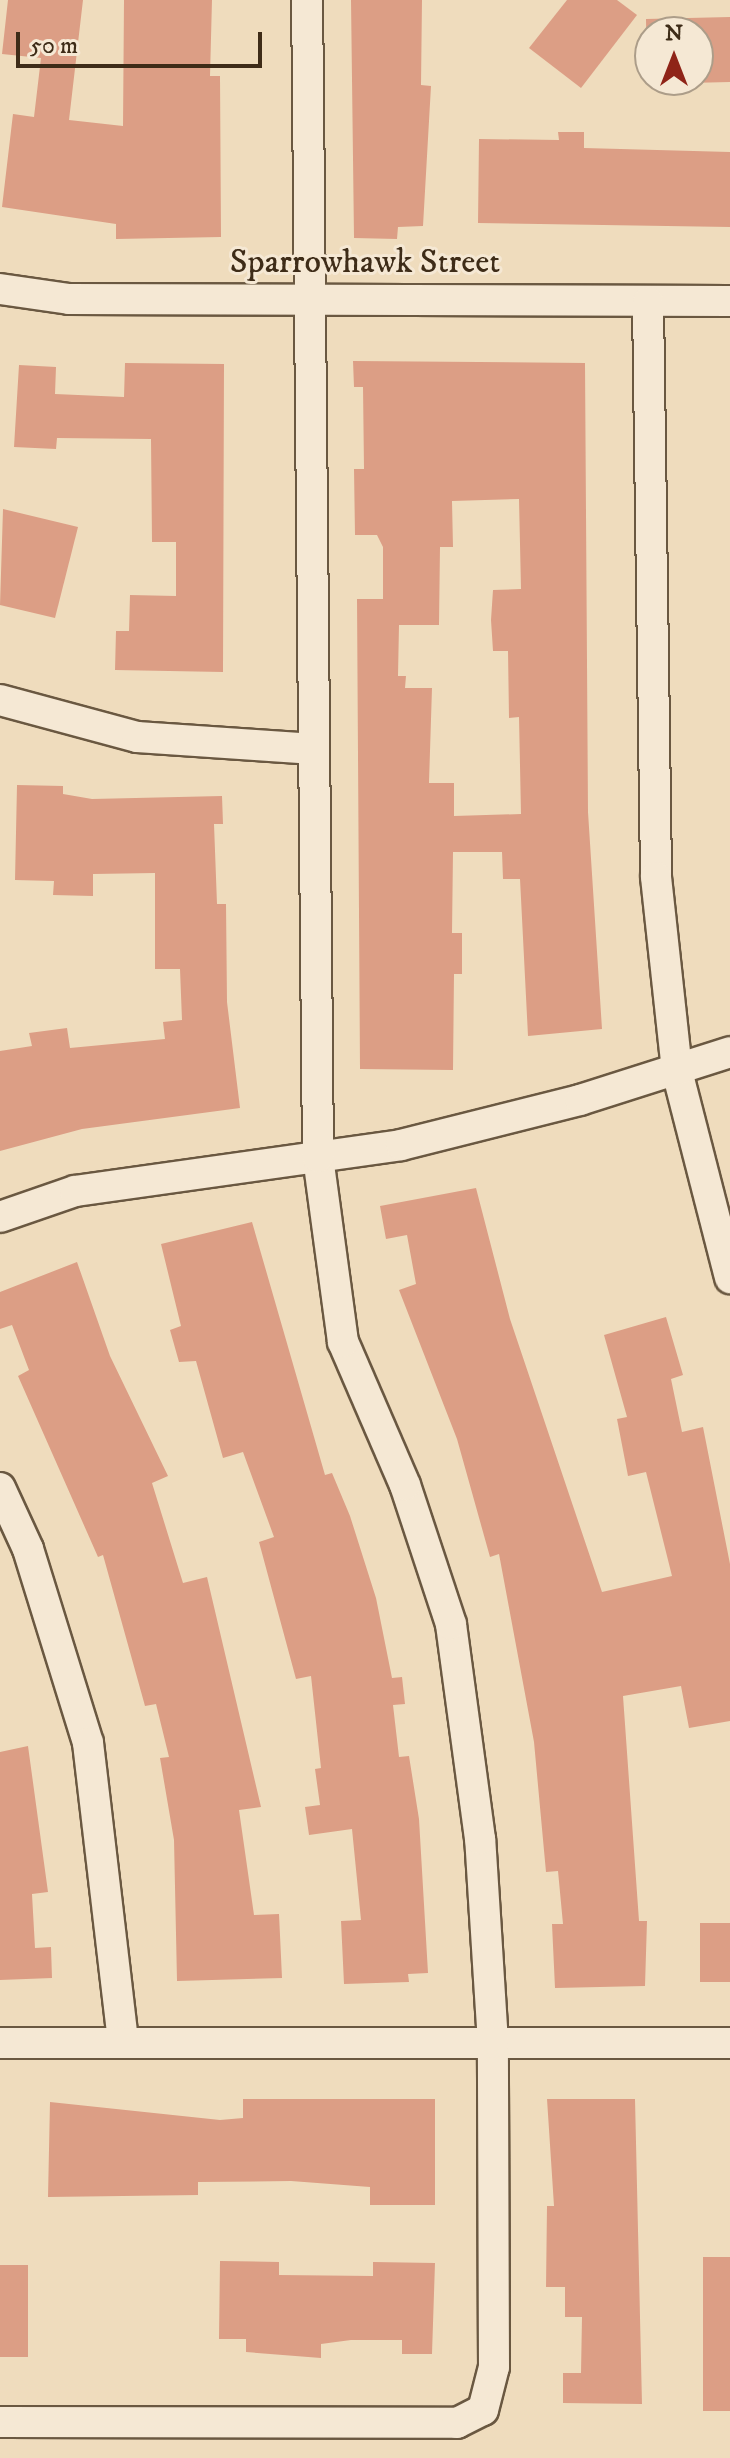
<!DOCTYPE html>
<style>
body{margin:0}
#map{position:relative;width:730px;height:2458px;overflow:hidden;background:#efdcbd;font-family:"IM FELL DW Pica",serif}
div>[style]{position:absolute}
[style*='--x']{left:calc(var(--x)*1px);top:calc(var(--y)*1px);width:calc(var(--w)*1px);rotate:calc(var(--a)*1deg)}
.building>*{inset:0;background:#dc9e85;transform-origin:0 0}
.roads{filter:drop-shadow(2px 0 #6a5841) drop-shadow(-2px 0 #6a5841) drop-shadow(0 2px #6a5841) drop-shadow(0 -2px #6a5841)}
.minor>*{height:30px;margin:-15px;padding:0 15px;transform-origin:15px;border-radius:15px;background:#f5e8d4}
span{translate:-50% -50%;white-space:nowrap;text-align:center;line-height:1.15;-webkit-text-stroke:6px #f5e8d4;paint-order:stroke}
.street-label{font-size:34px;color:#3e2c18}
.north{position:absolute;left:634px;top:16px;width:80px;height:80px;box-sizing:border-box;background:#f5e8d4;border:2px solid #ac9d89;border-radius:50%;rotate:0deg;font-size:22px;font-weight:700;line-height:32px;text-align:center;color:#3e2c18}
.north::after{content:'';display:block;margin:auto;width:28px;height:36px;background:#8f2418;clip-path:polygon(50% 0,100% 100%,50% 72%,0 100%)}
.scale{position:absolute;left:16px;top:32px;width:246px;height:36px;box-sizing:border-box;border:4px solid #3e2c18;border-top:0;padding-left:10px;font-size:24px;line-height:28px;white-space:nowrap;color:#3e2c18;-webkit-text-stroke:6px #f5e8d4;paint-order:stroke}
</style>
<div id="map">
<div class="building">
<i style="clip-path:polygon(8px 0,83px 0,69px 120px,123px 126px,124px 0,212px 0,210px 76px,220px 76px,221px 237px,116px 239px,116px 224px,2px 207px,13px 114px,34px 117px,41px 58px,2px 54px)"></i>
<i style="clip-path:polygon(351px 0,422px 0,421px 85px,431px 86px,423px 226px,398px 227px,397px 239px,354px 238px)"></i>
<i style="clip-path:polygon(567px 0,617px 0,637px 15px,581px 88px,529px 48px)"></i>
<i style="clip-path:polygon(evenodd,730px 17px,730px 82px,647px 84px,646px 19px,730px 17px,650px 32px,698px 32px,698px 80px,650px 80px,650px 32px)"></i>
<i style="clip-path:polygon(558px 132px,584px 132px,584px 148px,730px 152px,730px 227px,478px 223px,479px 139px,559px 140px)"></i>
<i style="clip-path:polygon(evenodd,353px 361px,585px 363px,588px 812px,602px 1029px,528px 1036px,520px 879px,503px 879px,502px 852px,453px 852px,452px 933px,462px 933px,462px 974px,454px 974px,453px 1070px,360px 1069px,357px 599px,383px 599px,383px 547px,377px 535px,355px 535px,354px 469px,364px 469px,363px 387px,354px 387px,353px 361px,519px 499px,521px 589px,493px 590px,491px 620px,493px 651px,508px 651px,509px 718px,519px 717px,521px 814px,454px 816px,454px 783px,429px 783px,432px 688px,405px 688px,406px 676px,398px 676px,399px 625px,439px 625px,440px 547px,453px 547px,452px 501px,519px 499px)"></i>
<i style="clip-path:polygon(125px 363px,224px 364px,223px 672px,115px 670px,116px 631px,129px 631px,130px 595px,176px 596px,176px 542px,152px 542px,151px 439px,57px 438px,56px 449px,14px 447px,19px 365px,56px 367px,55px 394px,124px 397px)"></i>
<i style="clip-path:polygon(3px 509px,78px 527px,55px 618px,0 605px)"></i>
<i style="clip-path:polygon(17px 785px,63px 786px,63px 794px,92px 799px,222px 796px,223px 824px,214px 824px,217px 904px,226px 904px,227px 1002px,240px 1108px,82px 1129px,0 1151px,0 1051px,32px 1046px,29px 1033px,67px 1028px,70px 1048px,165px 1039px,163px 1022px,182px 1020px,180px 969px,155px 969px,155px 873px,93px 874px,93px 896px,53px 895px,54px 881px,15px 880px)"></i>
<i style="clip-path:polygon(476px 1188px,510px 1319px,602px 1592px,672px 1576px,646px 1472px,628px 1476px,617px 1419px,627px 1417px,604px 1335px,666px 1317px,683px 1375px,671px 1379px,682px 1432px,703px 1427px,730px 1564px,730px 1721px,689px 1728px,681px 1686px,623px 1696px,639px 1921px,647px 1921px,645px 1986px,555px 1988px,552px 1924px,563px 1924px,558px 1871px,546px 1872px,534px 1742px,499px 1554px,490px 1557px,457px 1439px,399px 1290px,416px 1284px,407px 1235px,386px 1239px,380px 1206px)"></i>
<i style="clip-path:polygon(252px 1222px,325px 1475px,332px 1473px,350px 1516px,376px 1598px,392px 1678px,402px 1677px,405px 1704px,393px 1705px,399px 1757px,409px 1756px,419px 1819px,428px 1973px,408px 1974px,409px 1982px,344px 1984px,341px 1921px,361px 1920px,352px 1829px,309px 1835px,305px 1807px,320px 1805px,315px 1769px,321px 1768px,311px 1676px,296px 1679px,259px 1542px,274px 1537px,243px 1452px,223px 1458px,196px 1361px,179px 1362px,170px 1330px,181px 1326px,161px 1244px)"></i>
<i style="clip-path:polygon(77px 1262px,110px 1356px,168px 1476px,152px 1483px,183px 1583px,207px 1577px,261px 1807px,239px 1810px,254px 1915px,279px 1914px,282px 1978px,177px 1981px,174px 1840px,160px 1758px,169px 1757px,156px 1704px,145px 1706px,103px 1555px,98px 1557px,18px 1376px,29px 1370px,12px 1325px,0 1329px,0 1292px)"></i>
<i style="clip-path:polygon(28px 1746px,48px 1892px,32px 1894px,35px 1948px,51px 1947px,52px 1978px,0 1980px,0 1752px)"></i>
<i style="left:700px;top:1923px;width:30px;height:59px"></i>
<i style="clip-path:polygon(243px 2099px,435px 2099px,435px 2205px,370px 2205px,370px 2187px,291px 2181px,198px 2182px,198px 2195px,48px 2197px,50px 2102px,220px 2120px,243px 2118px)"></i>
<i style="clip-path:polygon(547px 2099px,635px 2099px,642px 2404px,563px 2403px,563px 2373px,581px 2373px,582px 2317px,565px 2317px,565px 2287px,546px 2287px,547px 2206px,554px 2206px)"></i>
<i style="left:703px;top:2257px;width:27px;height:154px"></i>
<i style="clip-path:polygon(220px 2261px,279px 2262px,279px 2275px,373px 2276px,373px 2262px,435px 2263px,432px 2354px,402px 2354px,402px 2340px,351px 2340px,321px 2344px,321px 2358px,246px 2352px,246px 2339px,219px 2339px)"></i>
<i style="left:0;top:2265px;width:28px;height:92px"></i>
</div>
<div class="roads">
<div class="minor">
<i style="--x:0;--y:289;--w:70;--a:8.2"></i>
<i style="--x:69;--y:299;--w:661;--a:0.17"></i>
<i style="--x:648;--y:302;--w:575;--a:89.2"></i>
<i style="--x:656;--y:877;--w:195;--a:83.8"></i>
<i style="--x:677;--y:1071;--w:214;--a:75.6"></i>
<i style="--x:0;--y:700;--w:142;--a:15.1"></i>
<i style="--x:137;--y:737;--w:174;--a:3.9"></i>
<i style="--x:0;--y:1217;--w:79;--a:-19.1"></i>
<i style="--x:75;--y:1191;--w:329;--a:-8"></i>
<i style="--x:401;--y:1145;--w:185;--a:-14.1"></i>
<i style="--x:580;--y:1100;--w:157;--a:-17.7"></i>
<i style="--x:0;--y:1488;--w:67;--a:65.3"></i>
<i style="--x:28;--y:1549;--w:203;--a:72.8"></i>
<i style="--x:88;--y:1743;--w:301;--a:83.3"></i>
<i style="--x:0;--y:2043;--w:730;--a:0"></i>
<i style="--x:0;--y:2422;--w:457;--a:0.1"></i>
<i style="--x:457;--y:2423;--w:29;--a:-27"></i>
<i style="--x:483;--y:2410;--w:44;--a:-75.7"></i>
<i style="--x:494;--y:2367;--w:324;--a:-90.2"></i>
<i style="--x:493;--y:2043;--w:204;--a:-93.6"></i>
<i style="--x:480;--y:1839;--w:217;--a:-97.7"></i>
<i style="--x:451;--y:1624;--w:146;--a:-108.3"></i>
<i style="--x:405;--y:1485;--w:156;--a:-113.4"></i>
<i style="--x:343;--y:1342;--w:187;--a:-97.7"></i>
<i style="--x:318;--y:1157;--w:1157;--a:-90.54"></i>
</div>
</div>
<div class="street-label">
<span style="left:365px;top:263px">Sparrowhawk Street</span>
</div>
<div class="north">N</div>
<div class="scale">50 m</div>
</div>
